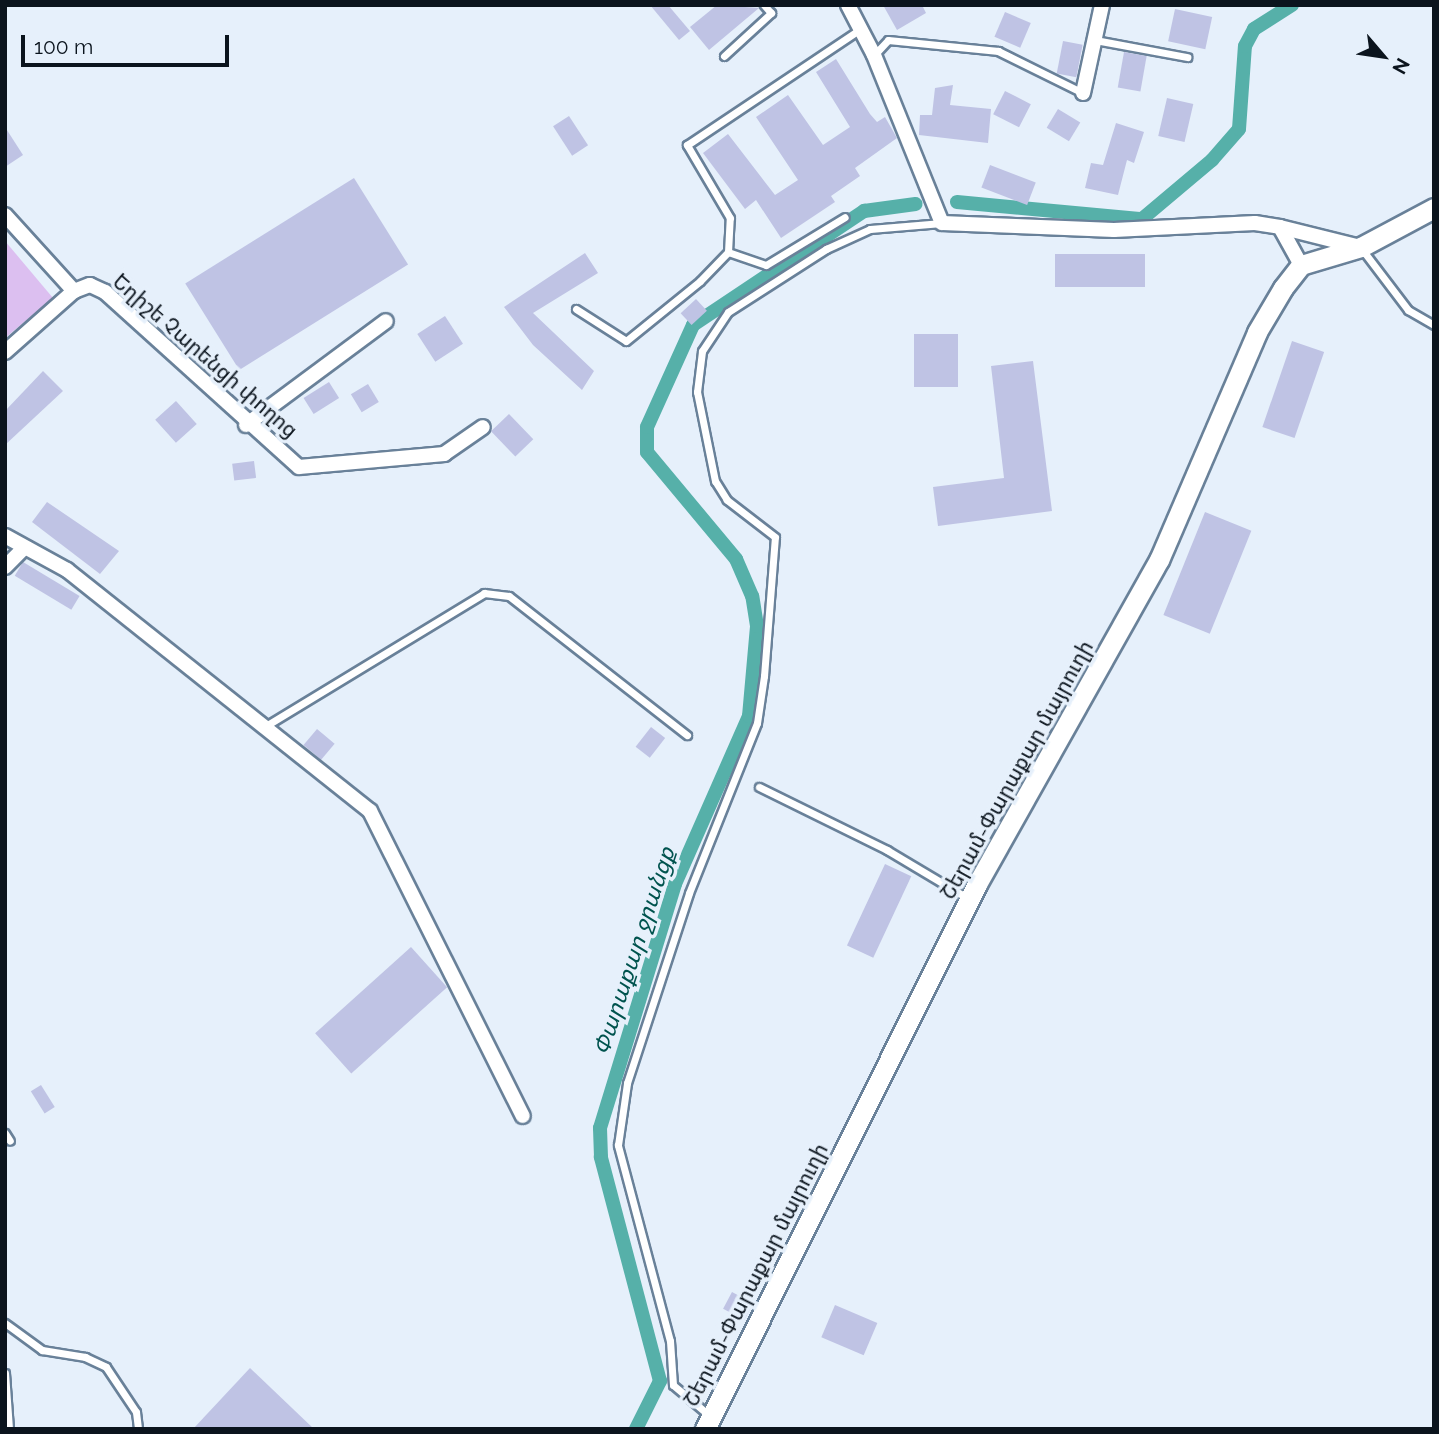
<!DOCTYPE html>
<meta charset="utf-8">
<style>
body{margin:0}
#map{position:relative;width:1439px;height:1434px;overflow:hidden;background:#e6f0fb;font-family:Raleway,"Noto Sans Armenian",sans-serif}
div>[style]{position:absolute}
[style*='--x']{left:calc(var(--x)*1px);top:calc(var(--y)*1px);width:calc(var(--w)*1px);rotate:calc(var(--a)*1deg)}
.green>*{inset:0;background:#dcbff0}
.canal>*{height:14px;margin:-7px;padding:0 7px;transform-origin:7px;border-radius:7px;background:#56b0a9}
.building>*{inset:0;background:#bfc3e4;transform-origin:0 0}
.roads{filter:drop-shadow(2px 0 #698199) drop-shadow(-2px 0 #698199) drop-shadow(0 2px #698199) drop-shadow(0 -2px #698199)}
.lane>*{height:7px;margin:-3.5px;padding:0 3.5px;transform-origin:3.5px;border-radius:3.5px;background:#fff}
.street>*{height:14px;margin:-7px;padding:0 7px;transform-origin:7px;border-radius:7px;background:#fff}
.secondary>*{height:19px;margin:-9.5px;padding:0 9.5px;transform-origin:9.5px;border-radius:9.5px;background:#fff}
span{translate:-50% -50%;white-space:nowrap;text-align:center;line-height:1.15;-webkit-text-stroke:7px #e6f0fb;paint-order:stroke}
.street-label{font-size:21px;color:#0b141d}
.water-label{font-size:23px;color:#00534e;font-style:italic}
.frame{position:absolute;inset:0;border:7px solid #0b141d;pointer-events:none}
.north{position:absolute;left:1348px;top:21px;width:70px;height:70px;-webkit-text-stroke:5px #e6f0fb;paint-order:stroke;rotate:119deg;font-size:19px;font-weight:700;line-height:28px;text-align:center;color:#0b141d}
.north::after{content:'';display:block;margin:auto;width:24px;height:32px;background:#0b141d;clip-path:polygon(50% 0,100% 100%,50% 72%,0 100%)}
.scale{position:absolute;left:21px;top:35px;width:208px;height:32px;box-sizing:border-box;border:4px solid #0b141d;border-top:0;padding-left:9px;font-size:21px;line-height:24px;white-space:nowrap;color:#0b141d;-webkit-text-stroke:5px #e6f0fb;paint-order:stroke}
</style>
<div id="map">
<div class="green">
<i style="clip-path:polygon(5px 241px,53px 298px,5px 338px)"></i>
</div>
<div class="canal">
<i style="--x:957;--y:202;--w:186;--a:5.3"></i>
<i style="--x:1142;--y:219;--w:92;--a:-40.1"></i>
<i style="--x:1212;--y:160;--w:41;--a:-48.9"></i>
<i style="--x:1239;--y:129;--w:83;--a:-85.9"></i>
<i style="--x:1245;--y:46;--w:19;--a:-62"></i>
<i style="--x:1254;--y:29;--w:45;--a:-32.3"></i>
<i style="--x:636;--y:1429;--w:54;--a:-63.4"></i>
<i style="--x:660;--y:1381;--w:232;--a:-104.8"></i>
<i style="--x:601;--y:1157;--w:29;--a:-92"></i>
<i style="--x:600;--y:1128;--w:255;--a:-72.9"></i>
<i style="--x:675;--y:884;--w:184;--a:-66.2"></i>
<i style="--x:749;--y:716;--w:90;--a:-84.9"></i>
<i style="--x:757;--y:626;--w:30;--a:-99"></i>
<i style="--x:752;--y:596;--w:40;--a:-113.4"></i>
<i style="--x:736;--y:559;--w:139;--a:-129.8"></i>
<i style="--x:647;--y:452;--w:25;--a:-90"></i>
<i style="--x:647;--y:427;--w:112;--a:-65.7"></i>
<i style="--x:693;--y:325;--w:206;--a:-33.7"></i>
<i style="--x:864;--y:211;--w:52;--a:-7.7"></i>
</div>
<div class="building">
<i style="clip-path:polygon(650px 5px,668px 5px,690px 31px,679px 40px)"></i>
<i style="clip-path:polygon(717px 5px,759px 8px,709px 50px,690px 27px)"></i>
<i style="clip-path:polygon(883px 5px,922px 5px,926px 13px,897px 30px)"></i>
<i style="left:1175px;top:9px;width:38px;height:33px;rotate:12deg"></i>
<i style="left:1005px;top:12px;width:28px;height:27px;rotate:23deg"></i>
<i style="left:1063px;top:41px;width:20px;height:33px;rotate:11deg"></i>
<i style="left:1124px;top:52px;width:23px;height:36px;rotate:10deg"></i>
<i style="clip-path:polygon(836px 59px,870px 114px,877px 122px,885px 117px,897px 138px,855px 168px,860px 176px,831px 196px,835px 202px,781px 238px,756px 200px,745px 209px,703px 153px,728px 134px,775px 195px,798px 180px,756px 117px,788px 95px,823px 145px,850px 127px,816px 72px)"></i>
<i style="clip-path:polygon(953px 85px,950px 105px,991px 109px,988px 143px,919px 135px,920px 115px,932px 115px,935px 88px)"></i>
<i style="left:1005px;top:91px;width:29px;height:26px;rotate:27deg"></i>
<i style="left:1167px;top:98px;width:27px;height:39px;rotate:13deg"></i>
<i style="left:1058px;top:109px;width:26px;height:22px;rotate:31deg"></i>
<i style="left:569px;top:116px;width:35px;height:19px;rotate:57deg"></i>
<i style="clip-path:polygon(1116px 123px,1144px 132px,1134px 163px,1127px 160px,1118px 195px,1085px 188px,1091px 163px,1103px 165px)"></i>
<i style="clip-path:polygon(5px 127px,23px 155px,5px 167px)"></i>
<i style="left:990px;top:165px;width:49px;height:24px;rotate:21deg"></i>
<i style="left:354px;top:178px;width:102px;height:199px;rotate:58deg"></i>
<i style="clip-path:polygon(585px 253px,598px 273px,533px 313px,594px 371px,582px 390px,533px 345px,504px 307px)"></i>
<i style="left:1145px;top:254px;width:33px;height:90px;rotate:90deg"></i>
<i style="left:696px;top:299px;width:16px;height:21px;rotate:47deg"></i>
<i style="left:445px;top:316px;width:33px;height:33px;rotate:57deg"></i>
<i style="left:958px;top:334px;width:53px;height:44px;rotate:90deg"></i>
<i style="left:1292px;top:341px;width:34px;height:91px;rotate:19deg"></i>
<i style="clip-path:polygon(1033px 361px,1052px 511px,938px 526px,933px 487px,1004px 478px,991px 366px)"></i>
<i style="clip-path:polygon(43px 371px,63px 391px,5px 445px,5px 411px)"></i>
<i style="left:329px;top:382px;width:19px;height:30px;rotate:58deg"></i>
<i style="left:368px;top:384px;width:21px;height:20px;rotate:59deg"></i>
<i style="left:176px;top:401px;width:31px;height:28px;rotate:48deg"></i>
<i style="left:509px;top:414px;width:35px;height:25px;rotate:46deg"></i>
<i style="left:254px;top:461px;width:17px;height:22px;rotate:83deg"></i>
<i style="clip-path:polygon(47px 502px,119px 551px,100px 574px,32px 522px)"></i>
<i style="left:1205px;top:512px;width:50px;height:111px;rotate:22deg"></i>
<i style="left:23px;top:562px;width:66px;height:16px;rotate:31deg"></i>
<i style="left:651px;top:727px;width:18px;height:25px;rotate:38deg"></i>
<i style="left:317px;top:729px;width:23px;height:21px;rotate:40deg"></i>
<i style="left:885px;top:864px;width:29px;height:90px;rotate:25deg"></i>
<i style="left:411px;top:947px;width:54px;height:129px;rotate:48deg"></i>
<i style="left:41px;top:1085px;width:26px;height:12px;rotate:58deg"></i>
<i style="left:732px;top:1292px;width:24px;height:19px;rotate:28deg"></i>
<i style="left:835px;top:1305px;width:46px;height:35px;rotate:23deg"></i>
<i style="clip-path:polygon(250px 1368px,314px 1429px,193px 1429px)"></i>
</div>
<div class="roads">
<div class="lane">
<i style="--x:1095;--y:40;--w:94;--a:10.5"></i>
<i style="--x:875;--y:54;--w:19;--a:-47"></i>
<i style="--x:888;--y:40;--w:111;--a:5.7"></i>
<i style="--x:998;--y:51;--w:95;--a:26.3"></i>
<i style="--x:724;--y:56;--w:64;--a:-42.5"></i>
<i style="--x:771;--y:13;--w:11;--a:-131"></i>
<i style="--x:1361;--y:248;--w:78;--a:52.8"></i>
<i style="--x:1408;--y:310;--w:30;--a:30"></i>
<i style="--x:728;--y:252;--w:40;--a:18.9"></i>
<i style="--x:766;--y:265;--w:92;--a:-31.3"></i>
<i style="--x:576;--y:309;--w:59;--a:32.6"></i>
<i style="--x:626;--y:341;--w:95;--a:-39"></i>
<i style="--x:700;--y:281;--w:40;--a:-46"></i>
<i style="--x:728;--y:252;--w:34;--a:-87"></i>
<i style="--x:730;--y:218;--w:85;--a:-120.5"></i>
<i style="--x:687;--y:145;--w:208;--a:-33.8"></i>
<i style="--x:264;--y:727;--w:258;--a:-31.3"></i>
<i style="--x:484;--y:593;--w:25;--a:7"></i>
<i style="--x:509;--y:596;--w:226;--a:38"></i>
<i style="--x:759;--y:787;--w:143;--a:26.2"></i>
<i style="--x:887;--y:850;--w:96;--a:30.9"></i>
<i style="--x:5;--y:1133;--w:9;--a:58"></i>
<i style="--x:5;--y:1323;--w:46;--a:36.1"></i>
<i style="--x:42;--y:1350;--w:44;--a:9.2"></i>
<i style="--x:85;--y:1357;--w:23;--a:25"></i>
<i style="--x:106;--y:1367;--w:54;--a:56.3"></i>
<i style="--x:136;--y:1412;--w:17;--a:83"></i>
<i style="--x:5;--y:1373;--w:56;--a:85.9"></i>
<i style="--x:710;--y:1416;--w:48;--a:-140"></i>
<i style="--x:673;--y:1385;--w:44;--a:-93.9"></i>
<i style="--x:670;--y:1341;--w:203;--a:-104.9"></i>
<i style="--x:618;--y:1145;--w:63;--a:-81.7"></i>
<i style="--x:627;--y:1083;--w:200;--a:-71.9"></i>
<i style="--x:689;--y:893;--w:183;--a:-68.2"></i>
<i style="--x:757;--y:723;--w:48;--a:-81.5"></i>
<i style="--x:764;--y:676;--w:139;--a:-85.5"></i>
<i style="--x:775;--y:537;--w:61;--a:-142.4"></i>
<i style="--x:727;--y:500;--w:22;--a:-122"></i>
<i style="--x:715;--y:481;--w:91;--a:-101.4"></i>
<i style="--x:697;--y:392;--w:41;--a:-83"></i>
<i style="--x:702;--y:351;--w:47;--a:-56.3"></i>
<i style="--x:728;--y:312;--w:117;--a:-32.7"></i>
<i style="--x:826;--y:249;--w:48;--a:-24.4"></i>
<i style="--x:870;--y:229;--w:72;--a:-4.8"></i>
</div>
<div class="street">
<i style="--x:848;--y:5;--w:56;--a:62.5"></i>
<i style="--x:874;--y:55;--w:181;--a:68"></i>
<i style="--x:942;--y:223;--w:172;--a:2.3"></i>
<i style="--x:1114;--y:230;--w:141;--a:-2.8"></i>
<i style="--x:1255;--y:223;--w:25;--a:9"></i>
<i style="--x:1280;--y:227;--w:43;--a:61.1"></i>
<i style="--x:1083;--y:93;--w:90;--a:-77.8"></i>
<i style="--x:5;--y:215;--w:103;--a:47.8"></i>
<i style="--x:74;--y:291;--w:17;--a:-21"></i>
<i style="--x:90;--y:285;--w:17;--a:25"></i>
<i style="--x:105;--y:292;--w:261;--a:42.1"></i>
<i style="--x:299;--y:467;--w:146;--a:-5.1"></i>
<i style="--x:444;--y:454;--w:47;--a:-34.7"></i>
<i style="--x:1280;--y:227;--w:82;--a:14"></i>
<i style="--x:5;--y:352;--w:92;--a:-41.5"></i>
<i style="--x:246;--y:425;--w:174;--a:-36.6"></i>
<i style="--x:5;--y:536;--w:71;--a:28.7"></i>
<i style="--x:67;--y:570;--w:387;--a:38.5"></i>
<i style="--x:370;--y:811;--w:341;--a:63.4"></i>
<i style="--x:5;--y:567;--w:27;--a:-45"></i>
</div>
<div class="secondary">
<i style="--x:705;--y:1429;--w:609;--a:-63.48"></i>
<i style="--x:977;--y:884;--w:372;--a:-60.7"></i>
<i style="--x:1159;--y:560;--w:248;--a:-66.7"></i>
<i style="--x:1257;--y:332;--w:51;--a:-59.4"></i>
<i style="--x:1283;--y:288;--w:29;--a:-52"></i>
<i style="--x:1301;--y:265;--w:63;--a:-16.7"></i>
<i style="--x:1361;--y:247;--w:83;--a:-28.1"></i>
</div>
</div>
<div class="street-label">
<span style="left:205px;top:356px;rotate:41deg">Եղիշե Չարենցի փողոց</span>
<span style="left:1017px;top:770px;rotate:-61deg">Շերամ-Փարաքար մայրուղի</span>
<span style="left:756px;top:1275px;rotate:-63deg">Շերամ-Փարաքար մայրուղի</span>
</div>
<div class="water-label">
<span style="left:634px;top:951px;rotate:-72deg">Փարաքար ջրանցք</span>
</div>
<div class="frame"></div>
<div class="north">N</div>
<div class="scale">100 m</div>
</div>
